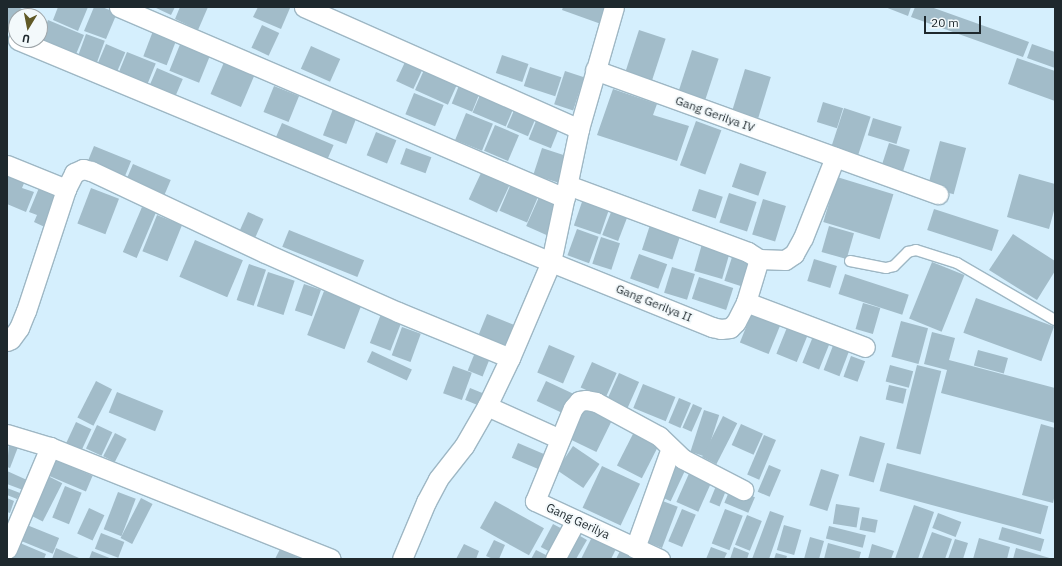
<!DOCTYPE html>
<style>
body{margin:0}
#map{position:relative;width:1062px;height:566px;overflow:hidden;background:#d5effd;font-family:"IBM Plex Sans",sans-serif}
div>[style]{position:absolute}
[style*='--x']{left:calc(var(--x)*1px);top:calc(var(--y)*1px);width:calc(var(--w)*1px);rotate:calc(var(--a)*1deg)}
.building>*{inset:0;background:#a2bcc9;transform-origin:0 0}
.roads{filter:drop-shadow(1px 0 #9eb7c4) drop-shadow(-1px 0 #9eb7c4) drop-shadow(0 1px #9eb7c4) drop-shadow(0 -1px #9eb7c4)}
.lane>*{height:10px;margin:-5px;padding:0 5px;transform-origin:5px;border-radius:5px;background:#fff}
.street>*{height:19px;margin:-9.5px;padding:0 9.5px;transform-origin:9.5px;border-radius:9.5px;background:#fff}
span{translate:-50% -50%;white-space:nowrap;text-align:center;line-height:1.15;-webkit-text-stroke:4px #f3f9fb;paint-order:stroke}
.street-label{font-size:12px;color:#1e282d}
.frame{position:absolute;inset:0;border:8px solid #1e282d;pointer-events:none}
.north{position:absolute;left:8px;top:8px;width:40px;height:40px;box-sizing:border-box;background:#f3f9fb;border:1px solid #9ea5a9;border-radius:50%;rotate:190deg;font-size:11px;font-weight:700;line-height:16px;text-align:center;color:#1e282d}
.north::after{content:'';display:block;margin:auto;width:14px;height:18px;background:#605926;clip-path:polygon(50% 0,100% 100%,50% 72%,0 100%)}
.scale{position:absolute;left:924px;top:16px;width:57px;height:18px;box-sizing:border-box;border:2px solid #1e282d;border-top:0;padding-left:5px;font-size:12px;line-height:14px;white-space:nowrap;color:#1e282d;-webkit-text-stroke:3px #f3f9fb;paint-order:stroke}
</style>
<div id="map">
<div class="building">
<i style="clip-path:polygon(7px 7px,18px 7px,24px 10px,22px 16px,16px 16px,14px 34px,7px 31px)"></i>
<i style="clip-path:polygon(58px 7px,88px 7px,78px 31px,53px 20px)"></i>
<i style="clip-path:polygon(94px 7px,102px 7px,117px 13px,106px 39px,84px 31px)"></i>
<i style="clip-path:polygon(154px 7px,175px 7px,171px 15px)"></i>
<i style="clip-path:polygon(180px 7px,208px 7px,198px 30px,175px 19px)"></i>
<i style="clip-path:polygon(258px 7px,288px 7px,290px 8px,281px 29px,253px 17px)"></i>
<i style="clip-path:polygon(563px 7px,607px 7px,601px 24px,562px 10px)"></i>
<i style="clip-path:polygon(885px 7px,911px 7px,908px 16px)"></i>
<i style="clip-path:polygon(915px 7px,931px 7px,1029px 42px,1023px 57px,911px 17px)"></i>
<i style="clip-path:polygon(48px 20px,84px 35px,74px 59px,40px 40px)"></i>
<i style="left:262px;top:25px;width:19px;height:25px;rotate:25deg"></i>
<i style="left:639px;top:30px;width:28px;height:47px;rotate:18deg"></i>
<i style="left:153px;top:31px;width:25px;height:27px;rotate:21deg"></i>
<i style="left:86px;top:34px;width:20px;height:24px;rotate:20deg"></i>
<i style="left:181px;top:42px;width:32px;height:31px;rotate:22deg"></i>
<i style="left:106px;top:44px;width:21px;height:22px;rotate:23deg"></i>
<i style="clip-path:polygon(1032px 44px,1055px 52px,1055px 68px,1027px 58px)"></i>
<i style="left:311px;top:46px;width:32px;height:25px;rotate:24deg"></i>
<i style="left:692px;top:50px;width:28px;height:46px;rotate:18deg"></i>
<i style="left:127px;top:52px;width:31px;height:24px;rotate:22deg"></i>
<i style="left:502px;top:55px;width:28px;height:19px;rotate:19deg"></i>
<i style="clip-path:polygon(1017px 58px,1055px 71px,1055px 101px,1008px 84px)"></i>
<i style="left:225px;top:60px;width:33px;height:37px;rotate:23deg"></i>
<i style="left:405px;top:62px;width:19px;height:21px;rotate:25deg"></i>
<i style="left:530px;top:67px;width:33px;height:20px;rotate:18deg"></i>
<i style="left:157px;top:68px;width:28px;height:20px;rotate:23deg"></i>
<i style="left:745px;top:69px;width:27px;height:43px;rotate:17deg"></i>
<i style="left:424px;top:70px;width:36px;height:22px;rotate:24deg"></i>
<i style="left:565px;top:71px;width:20px;height:35px;rotate:18deg"></i>
<i style="left:460px;top:83px;width:22px;height:22px;rotate:22deg"></i>
<i style="left:274px;top:86px;width:27px;height:28px;rotate:22deg"></i>
<i style="clip-path:polygon(613px 89px,657px 104px,653px 115px,689px 126px,677px 161px,597px 135px)"></i>
<i style="left:414px;top:93px;width:32px;height:23px;rotate:22deg"></i>
<i style="left:480px;top:95px;width:36px;height:19px;rotate:23deg"></i>
<i style="left:823px;top:102px;width:21px;height:21px;rotate:17deg"></i>
<i style="left:515px;top:108px;width:23px;height:21px;rotate:23deg"></i>
<i style="left:844px;top:108px;width:28px;height:44px;rotate:18deg"></i>
<i style="left:333px;top:109px;width:25px;height:28px;rotate:21deg"></i>
<i style="left:466px;top:113px;width:29px;height:29px;rotate:22deg"></i>
<i style="left:538px;top:116px;width:24px;height:25px;rotate:22deg"></i>
<i style="left:873px;top:118px;width:30px;height:18px;rotate:17deg"></i>
<i style="left:696px;top:121px;width:27px;height:47px;rotate:20deg"></i>
<i style="left:282px;top:123px;width:56px;height:21px;rotate:23deg"></i>
<i style="left:495px;top:125px;width:26px;height:28px;rotate:23deg"></i>
<i style="left:376px;top:132px;width:22px;height:25px;rotate:22deg"></i>
<i style="left:940px;top:141px;width:27px;height:48px;rotate:15deg"></i>
<i style="left:889px;top:143px;width:22px;height:29px;rotate:18deg"></i>
<i style="left:94px;top:146px;width:40px;height:21px;rotate:22deg"></i>
<i style="left:406px;top:148px;width:27px;height:17px;rotate:20deg"></i>
<i style="left:542px;top:148px;width:29px;height:28px;rotate:18deg"></i>
<i style="left:740px;top:163px;width:28px;height:25px;rotate:19deg"></i>
<i style="left:133px;top:164px;width:41px;height:21px;rotate:23deg"></i>
<i style="clip-path:polygon(7px 173px,27px 176px,22px 188px,34px 192px,26px 212px,7px 204px)"></i>
<i style="left:481px;top:173px;width:31px;height:29px;rotate:25deg"></i>
<i style="clip-path:polygon(1019px 174px,1055px 184px,1055px 207px,1049px 229px,1007px 217px)"></i>
<i style="left:837px;top:177px;width:59px;height:47px;rotate:17deg"></i>
<i style="clip-path:polygon(41px 183px,64px 192px,49px 229px,34px 222px,37px 215px,29px 212px)"></i>
<i style="left:510px;top:186px;width:30px;height:27px;rotate:23deg"></i>
<i style="left:91px;top:188px;width:30px;height:38px;rotate:21deg"></i>
<i style="left:699px;top:189px;width:25px;height:23px;rotate:18deg"></i>
<i style="left:729px;top:193px;width:29px;height:31px;rotate:18deg"></i>
<i style="left:540px;top:195px;width:24px;height:34px;rotate:24deg"></i>
<i style="left:583px;top:199px;width:28px;height:28px;rotate:19deg"></i>
<i style="left:763px;top:199px;width:24px;height:37px;rotate:17deg"></i>
<i style="left:142px;top:207px;width:15px;height:49px;rotate:23deg"></i>
<i style="left:613px;top:207px;width:17px;height:30px;rotate:21deg"></i>
<i style="left:934px;top:209px;width:68px;height:22px;rotate:18deg"></i>
<i style="left:248px;top:212px;width:17px;height:26px;rotate:24deg"></i>
<i style="left:157px;top:215px;width:27px;height:39px;rotate:22deg"></i>
<i style="left:650px;top:225px;width:32px;height:26px;rotate:18deg"></i>
<i style="left:829px;top:226px;width:26px;height:27px;rotate:16deg"></i>
<i style="left:577px;top:229px;width:23px;height:28px;rotate:20deg"></i>
<i style="left:289px;top:230px;width:81px;height:18px;rotate:22deg"></i>
<i style="clip-path:polygon(1013px 234px,1055px 261px,1055px 271px,1037px 300px,989px 270px)"></i>
<i style="left:601px;top:237px;width:20px;height:28px;rotate:18deg"></i>
<i style="left:195px;top:240px;width:52px;height:40px;rotate:23deg"></i>
<i style="left:702px;top:244px;width:29px;height:28px;rotate:16deg"></i>
<i style="left:639px;top:254px;width:30px;height:26px;rotate:20deg"></i>
<i style="left:733px;top:254px;width:22px;height:28px;rotate:18deg"></i>
<i style="left:814px;top:259px;width:24px;height:23px;rotate:17deg"></i>
<i style="left:932px;top:262px;width:35px;height:61px;rotate:22deg"></i>
<i style="left:249px;top:264px;width:18px;height:38px;rotate:19deg"></i>
<i style="left:672px;top:267px;width:24px;height:27px;rotate:17deg"></i>
<i style="left:268px;top:272px;width:28px;height:36px;rotate:18deg"></i>
<i style="left:845px;top:274px;width:67px;height:21px;rotate:18deg"></i>
<i style="left:699px;top:277px;width:36px;height:23px;rotate:18deg"></i>
<i style="left:304px;top:284px;width:18px;height:28px;rotate:19deg"></i>
<i style="left:324px;top:291px;width:40px;height:47px;rotate:21deg"></i>
<i style="left:976px;top:298px;width:83px;height:37px;rotate:20deg"></i>
<i style="left:863px;top:303px;width:18px;height:27px;rotate:16deg"></i>
<i style="left:753px;top:310px;width:31px;height:35px;rotate:22deg"></i>
<i style="left:381px;top:314px;width:22px;height:31px;rotate:21deg"></i>
<i style="left:487px;top:314px;width:31px;height:24px;rotate:22deg"></i>
<i style="left:901px;top:321px;width:28px;height:37px;rotate:15deg"></i>
<i style="left:788px;top:325px;width:22px;height:31px;rotate:22deg"></i>
<i style="left:402px;top:327px;width:20px;height:30px;rotate:20deg"></i>
<i style="clip-path:polygon(932px 332px,955px 338px,949px 360px,1055px 388px,1055px 423px,941px 393px,947px 370px,924px 364px)"></i>
<i style="left:814px;top:334px;width:18px;height:31px;rotate:22deg"></i>
<i style="left:834px;top:343px;width:17px;height:29px;rotate:21deg"></i>
<i style="left:549px;top:345px;width:28px;height:30px;rotate:23deg"></i>
<i style="left:476px;top:350px;width:16px;height:22px;rotate:22deg"></i>
<i style="left:978px;top:350px;width:31px;height:16px;rotate:15deg"></i>
<i style="left:372px;top:351px;width:44px;height:12px;rotate:25deg"></i>
<i style="left:851px;top:356px;width:15px;height:22px;rotate:20deg"></i>
<i style="left:592px;top:362px;width:27px;height:28px;rotate:24deg"></i>
<i style="left:890px;top:365px;width:24px;height:17px;rotate:15deg"></i>
<i style="left:917px;top:365px;width:25px;height:86px;rotate:14deg"></i>
<i style="left:453px;top:366px;width:20px;height:29px;rotate:20deg"></i>
<i style="left:619px;top:373px;width:22px;height:29px;rotate:24deg"></i>
<i style="left:96px;top:381px;width:18px;height:41px;rotate:27deg"></i>
<i style="left:546px;top:381px;width:33px;height:22px;rotate:25deg"></i>
<i style="left:643px;top:384px;width:35px;height:26px;rotate:22deg"></i>
<i style="left:889px;top:385px;width:18px;height:15px;rotate:13deg"></i>
<i style="left:470px;top:388px;width:18px;height:13px;rotate:22deg"></i>
<i style="left:117px;top:392px;width:50px;height:22px;rotate:22deg"></i>
<i style="left:679px;top:398px;width:13px;height:27px;rotate:23deg"></i>
<i style="left:587px;top:403px;width:30px;height:40px;rotate:26deg"></i>
<i style="left:693px;top:404px;width:10px;height:26px;rotate:24deg"></i>
<i style="left:704px;top:410px;width:16px;height:44px;rotate:18deg"></i>
<i style="left:723px;top:416px;width:16px;height:46px;rotate:27deg"></i>
<i style="left:76px;top:422px;width:17px;height:28px;rotate:25deg"></i>
<i style="left:741px;top:424px;width:24px;height:23px;rotate:24deg"></i>
<i style="clip-path:polygon(1041px 424px,1055px 428px,1055px 494px,1053px 503px,1022px 495px)"></i>
<i style="left:97px;top:425px;width:17px;height:26px;rotate:25deg"></i>
<i style="left:636px;top:428px;width:28px;height:42px;rotate:27deg"></i>
<i style="left:115px;top:433px;width:13px;height:26px;rotate:27deg"></i>
<i style="left:764px;top:435px;width:13px;height:43px;rotate:23deg"></i>
<i style="left:860px;top:436px;width:26px;height:41px;rotate:16deg"></i>
<i style="left:518px;top:443px;width:30px;height:16px;rotate:23deg"></i>
<i style="clip-path:polygon(9px 444px,18px 447px,10px 468px,7px 467px)"></i>
<i style="left:573px;top:446px;width:32px;height:29px;rotate:34deg"></i>
<i style="left:53px;top:459px;width:43px;height:17px;rotate:23deg"></i>
<i style="left:674px;top:461px;width:14px;height:38px;rotate:25deg"></i>
<i style="left:887px;top:463px;width:167px;height:29px;rotate:15deg"></i>
<i style="left:769px;top:465px;width:13px;height:29px;rotate:23deg"></i>
<i style="left:602px;top:466px;width:42px;height:46px;rotate:25deg"></i>
<i style="left:691px;top:469px;width:24px;height:36px;rotate:24deg"></i>
<i style="left:821px;top:469px;width:19px;height:38px;rotate:18deg"></i>
<i style="clip-path:polygon(7px 471px,27px 480px,23px 490px,7px 484px)"></i>
<i style="left:48px;top:476px;width:16px;height:43px;rotate:27deg"></i>
<i style="left:718px;top:481px;width:11px;height:23px;rotate:22deg"></i>
<i style="left:65px;top:486px;width:18px;height:34px;rotate:22deg"></i>
<i style="left:731px;top:487px;width:26px;height:17px;rotate:23deg"></i>
<i style="clip-path:polygon(7px 488px,20px 493px,17px 499px,7px 495px)"></i>
<i style="left:118px;top:492px;width:19px;height:40px;rotate:21deg"></i>
<i style="clip-path:polygon(7px 498px,14px 501px,10px 513px,7px 512px)"></i>
<i style="left:141px;top:498px;width:13px;height:45px;rotate:27deg"></i>
<i style="left:660px;top:500px;width:19px;height:44px;rotate:21deg"></i>
<i style="left:495px;top:501px;width:56px;height:31px;rotate:29deg"></i>
<i style="left:836px;top:504px;width:24px;height:20px;rotate:9deg"></i>
<i style="clip-path:polygon(914px 505px,934px 512px,918px 559px,895px 559px)"></i>
<i style="left:89px;top:508px;width:17px;height:28px;rotate:25deg"></i>
<i style="left:682px;top:509px;width:15px;height:35px;rotate:23deg"></i>
<i style="left:725px;top:509px;width:19px;height:37px;rotate:21deg"></i>
<i style="clip-path:polygon(770px 511px,784px 516px,769px 559px,752px 559px)"></i>
<i style="left:938px;top:513px;width:25px;height:16px;rotate:21deg"></i>
<i style="left:747px;top:515px;width:16px;height:32px;rotate:22deg"></i>
<i style="left:862px;top:517px;width:16px;height:13px;rotate:11deg"></i>
<i style="left:22px;top:523px;width:40px;height:17px;rotate:22deg"></i>
<i style="left:553px;top:524px;width:15px;height:26px;rotate:28deg"></i>
<i style="left:784px;top:525px;width:18px;height:26px;rotate:16deg"></i>
<i style="left:829px;top:526px;width:38px;height:13px;rotate:14deg"></i>
<i style="left:1002px;top:527px;width:44px;height:13px;rotate:16deg"></i>
<i style="clip-path:polygon(932px 532px,952px 539px,945px 559px,922px 558px)"></i>
<i style="left:101px;top:533px;width:25px;height:17px;rotate:21deg"></i>
<i style="clip-path:polygon(575px 533px,587px 540px,576px 559px,560px 559px)"></i>
<i style="clip-path:polygon(594px 533px,618px 545px,611px 559px,581px 559px)"></i>
<i style="clip-path:polygon(810px 537px,824px 541px,819px 559px,804px 559px)"></i>
<i style="clip-path:polygon(979px 538px,1010px 547px,1007px 559px,973px 559px)"></i>
<i style="clip-path:polygon(955px 539px,968px 543px,963px 559px,948px 559px)"></i>
<i style="clip-path:polygon(13px 540px,46px 554px,44px 559px,14px 559px,7px 556px)"></i>
<i style="clip-path:polygon(494px 540px,505px 545px,499px 559px,493px 559px,486px 556px)"></i>
<i style="clip-path:polygon(828px 543px,861px 552px,859px 559px,824px 559px)"></i>
<i style="clip-path:polygon(464px 544px,479px 551px,476px 559px,456px 559px)"></i>
<i style="clip-path:polygon(872px 544px,894px 551px,891px 559px,868px 559px)"></i>
<i style="clip-path:polygon(622px 547px,635px 554px,632px 559px,616px 559px)"></i>
<i style="clip-path:polygon(711px 547px,727px 553px,724px 559px,706px 559px)"></i>
<i style="clip-path:polygon(734px 547px,749px 553px,747px 559px,730px 559px)"></i>
<i style="clip-path:polygon(56px 548px,79px 558px,78px 559px,52px 559px)"></i>
<i style="clip-path:polygon(1016px 548px,1053px 559px,1013px 559px)"></i>
<i style="clip-path:polygon(280px 549px,301px 559px,275px 559px)"></i>
<i style="clip-path:polygon(536px 550px,554px 559px,531px 559px)"></i>
<i style="clip-path:polygon(92px 551px,112px 559px,89px 559px)"></i>
<i style="clip-path:polygon(776px 553px,787px 556px,786px 559px,774px 559px)"></i>
</div>
<div class="roads">
<div class="lane">
<i style="--x:850;--y:261;--w:37;--a:11"></i>
<i style="--x:886;--y:268;--w:8;--a:-14"></i>
<i style="--x:894;--y:266;--w:20;--a:-45"></i>
<i style="--x:908;--y:252;--w:8;--a:-14"></i>
<i style="--x:916;--y:250;--w:43;--a:17.6"></i>
<i style="--x:957;--y:263;--w:113;--a:30.2"></i>
</div>
<div class="street">
<i style="--x:119;--y:7;--w:485;--a:23.2"></i>
<i style="--x:304;--y:7;--w:301;--a:23.9"></i>
<i style="--x:18;--y:40;--w:577;--a:22.61"></i>
<i style="--x:551;--y:262;--w:174;--a:22"></i>
<i style="--x:712;--y:327;--w:9;--a:13"></i>
<i style="--x:721;--y:329;--w:9;--a:-6"></i>
<i style="--x:730;--y:328;--w:8;--a:-45"></i>
<i style="--x:736;--y:322;--w:22;--a:-63"></i>
<i style="--x:746;--y:302;--w:45;--a:-73.2"></i>
<i style="--x:759;--y:259;--w:13;--a:-148"></i>
<i style="--x:748;--y:252;--w:192;--a:-159.6"></i>
<i style="--x:595;--y:70;--w:365;--a:19.9"></i>
<i style="--x:7;--y:165;--w:64;--a:22.1"></i>
<i style="--x:759;--y:259;--w:26;--a:2"></i>
<i style="--x:785;--y:260;--w:11;--a:-34"></i>
<i style="--x:794;--y:254;--w:18;--a:-61"></i>
<i style="--x:803;--y:238;--w:87;--a:-68.4"></i>
<i style="--x:746;--y:302;--w:127;--a:20.7"></i>
<i style="--x:7;--y:341;--w:4;--a:-27"></i>
<i style="--x:11;--y:339;--w:14;--a:-54"></i>
<i style="--x:19;--y:328;--w:18;--a:-68"></i>
<i style="--x:26;--y:311;--w:128;--a:-71.8"></i>
<i style="--x:66;--y:189;--w:18;--a:-63"></i>
<i style="--x:74;--y:173;--w:10;--a:-24"></i>
<i style="--x:83;--y:169;--w:8;--a:14"></i>
<i style="--x:91;--y:171;--w:192;--a:25.2"></i>
<i style="--x:265;--y:253;--w:145;--a:23.9"></i>
<i style="--x:398;--y:312;--w:121;--a:22.3"></i>
<i style="--x:487;--y:406;--w:80;--a:24.3"></i>
<i style="--x:7;--y:434;--w:45;--a:16.8"></i>
<i style="--x:50;--y:447;--w:302;--a:21.7"></i>
<i style="--x:635;--y:548;--w:106;--a:-70.2"></i>
<i style="--x:7;--y:549;--w:111;--a:-67.1"></i>
<i style="--x:402;--y:559;--w:62;--a:-67.2"></i>
<i style="--x:426;--y:502;--w:26;--a:-62"></i>
<i style="--x:438;--y:479;--w:42;--a:-51.8"></i>
<i style="--x:464;--y:446;--w:46;--a:-60.1"></i>
<i style="--x:487;--y:406;--w:53;--a:-64.4"></i>
<i style="--x:510;--y:358;--w:104;--a:-66.9"></i>
<i style="--x:551;--y:262;--w:136;--a:-78.1"></i>
<i style="--x:579;--y:129;--w:127;--a:-74"></i>
<i style="--x:555;--y:559;--w:44;--a:-61.7"></i>
<i style="--x:660;--y:559;--w:138;--a:-155.1"></i>
<i style="--x:535;--y:501;--w:100;--a:-67.8"></i>
<i style="--x:573;--y:408;--w:9;--a:-49"></i>
<i style="--x:579;--y:401;--w:7;--a:-8"></i>
<i style="--x:586;--y:400;--w:10;--a:11"></i>
<i style="--x:596;--y:402;--w:72;--a:28.4"></i>
<i style="--x:659;--y:436;--w:33;--a:44"></i>
<i style="--x:683;--y:459;--w:68;--a:27.3"></i>
</div>
</div>
<div class="street-label">
<span style="left:715px;top:114px;rotate:20deg">Gang Gerilya IV</span>
<span style="left:654px;top:303px;rotate:22deg">Gang Gerilya II</span>
<span style="left:578px;top:521px;rotate:25deg">Gang Gerilya</span>
</div>
<div class="frame"></div>
<div class="north">U</div>
<div class="scale">20 m</div>
</div>
